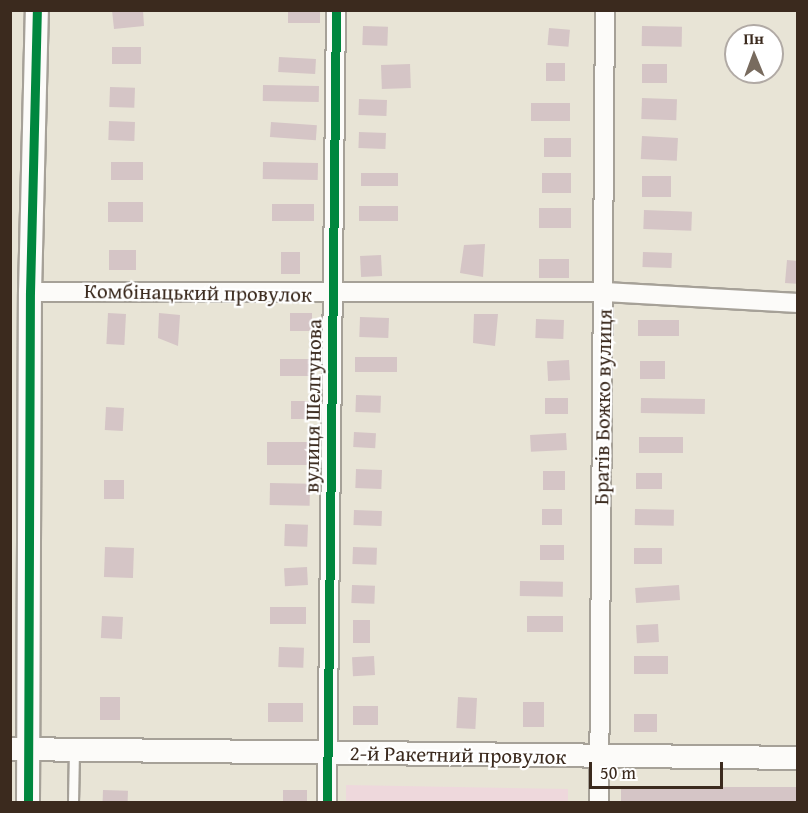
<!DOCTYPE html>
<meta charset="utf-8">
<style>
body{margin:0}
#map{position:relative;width:808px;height:813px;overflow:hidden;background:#e8e4d6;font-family:"Gentium Book Plus",serif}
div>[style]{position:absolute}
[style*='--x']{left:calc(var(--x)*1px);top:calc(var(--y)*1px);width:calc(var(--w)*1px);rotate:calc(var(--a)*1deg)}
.built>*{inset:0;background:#eed8dc}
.building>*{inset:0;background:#d5c5c6;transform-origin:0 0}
.roads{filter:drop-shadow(2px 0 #a6a198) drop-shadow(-2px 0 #a6a198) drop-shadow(0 2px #a6a198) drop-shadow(0 -2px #a6a198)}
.service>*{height:9px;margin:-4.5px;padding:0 4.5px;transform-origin:4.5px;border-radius:4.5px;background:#fcfbf9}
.minor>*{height:18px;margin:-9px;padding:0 9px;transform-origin:9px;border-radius:9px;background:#fcfbf9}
.tertiary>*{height:22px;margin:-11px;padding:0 11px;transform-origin:11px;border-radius:11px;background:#fcfbf9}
.cycleway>*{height:9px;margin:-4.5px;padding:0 4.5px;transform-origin:4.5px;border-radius:4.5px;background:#00873e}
span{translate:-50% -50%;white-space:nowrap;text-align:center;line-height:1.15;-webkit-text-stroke:4.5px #fff;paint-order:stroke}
.street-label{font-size:21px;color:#3b2a1e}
.frame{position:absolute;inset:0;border:12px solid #3b2a1e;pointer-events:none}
.north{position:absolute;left:724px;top:24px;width:60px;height:60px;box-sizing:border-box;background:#fff;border:2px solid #b1aaa5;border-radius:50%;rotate:359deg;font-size:16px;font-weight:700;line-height:24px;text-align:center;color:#3b2a1e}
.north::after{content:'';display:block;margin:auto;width:21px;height:27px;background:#786b5e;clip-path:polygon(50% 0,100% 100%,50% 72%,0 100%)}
.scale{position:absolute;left:589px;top:762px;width:134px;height:27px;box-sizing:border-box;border:3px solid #3b2a1e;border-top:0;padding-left:8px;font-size:18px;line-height:21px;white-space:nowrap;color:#3b2a1e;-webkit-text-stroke:4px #fff;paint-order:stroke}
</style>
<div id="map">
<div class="built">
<i style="clip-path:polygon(346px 785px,568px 789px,568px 802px,346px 802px)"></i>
</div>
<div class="building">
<i style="clip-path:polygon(112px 10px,143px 10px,144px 26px,114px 29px)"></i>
<i style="left:288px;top:10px;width:32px;height:13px"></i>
<i style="left:363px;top:26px;width:25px;height:19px;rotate:2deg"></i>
<i style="left:642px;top:26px;width:40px;height:20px;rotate:1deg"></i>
<i style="left:549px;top:28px;width:21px;height:17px;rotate:5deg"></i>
<i style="left:112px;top:47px;width:29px;height:17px"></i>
<i style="left:279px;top:57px;width:37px;height:15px;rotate:3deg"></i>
<i style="left:546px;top:63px;width:19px;height:18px"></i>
<i style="left:410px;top:64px;width:24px;height:29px;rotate:88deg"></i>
<i style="left:642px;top:64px;width:25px;height:19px"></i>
<i style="left:263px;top:85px;width:56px;height:16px;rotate:1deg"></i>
<i style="left:110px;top:87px;width:25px;height:20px;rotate:2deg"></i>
<i style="left:642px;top:98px;width:35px;height:21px;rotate:2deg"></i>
<i style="left:359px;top:99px;width:28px;height:16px;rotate:2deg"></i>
<i style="left:531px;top:103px;width:39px;height:18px"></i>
<i style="left:109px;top:121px;width:26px;height:19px;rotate:2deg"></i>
<i style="left:271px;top:122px;width:46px;height:15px;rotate:4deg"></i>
<i style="left:359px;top:132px;width:27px;height:16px;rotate:2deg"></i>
<i style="left:642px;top:136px;width:36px;height:23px;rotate:3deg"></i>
<i style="left:571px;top:138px;width:19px;height:27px;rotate:90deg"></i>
<i style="left:143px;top:162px;width:18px;height:32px;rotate:90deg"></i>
<i style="left:263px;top:162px;width:55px;height:17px;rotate:1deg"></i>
<i style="left:361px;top:173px;width:37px;height:13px"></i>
<i style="left:542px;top:173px;width:29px;height:20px"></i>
<i style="left:642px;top:176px;width:29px;height:21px"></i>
<i style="left:108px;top:202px;width:35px;height:20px"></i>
<i style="left:272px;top:204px;width:42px;height:17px"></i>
<i style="left:398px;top:206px;width:15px;height:39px;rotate:90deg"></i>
<i style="left:539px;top:208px;width:32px;height:20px"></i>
<i style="left:644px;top:210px;width:48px;height:19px;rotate:2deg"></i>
<i style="clip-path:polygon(485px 244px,483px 277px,460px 273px,464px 245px)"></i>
<i style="left:109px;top:250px;width:27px;height:20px"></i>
<i style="left:281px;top:252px;width:19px;height:22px"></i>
<i style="left:643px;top:252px;width:29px;height:15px;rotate:2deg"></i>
<i style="left:381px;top:255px;width:21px;height:21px;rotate:87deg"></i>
<i style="left:539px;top:259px;width:30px;height:19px"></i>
<i style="left:787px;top:260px;width:11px;height:23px;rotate:5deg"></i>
<i style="left:108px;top:313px;width:18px;height:31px;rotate:3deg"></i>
<i style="clip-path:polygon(159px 313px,180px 315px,178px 346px,158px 338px)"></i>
<i style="left:290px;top:313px;width:22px;height:18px"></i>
<i style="clip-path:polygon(474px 314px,498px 314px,495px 346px,473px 343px)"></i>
<i style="left:360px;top:317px;width:29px;height:20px;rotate:2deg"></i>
<i style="left:536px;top:319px;width:28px;height:19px;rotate:2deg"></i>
<i style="left:679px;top:320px;width:16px;height:41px;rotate:90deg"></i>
<i style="left:355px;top:357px;width:42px;height:15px"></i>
<i style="left:311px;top:359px;width:17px;height:31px;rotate:90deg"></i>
<i style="left:569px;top:360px;width:20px;height:22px;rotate:87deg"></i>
<i style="left:640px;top:361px;width:25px;height:18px"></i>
<i style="left:356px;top:395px;width:25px;height:17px;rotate:2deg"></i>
<i style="left:545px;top:398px;width:23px;height:16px"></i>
<i style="left:641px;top:398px;width:64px;height:15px;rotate:1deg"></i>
<i style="left:291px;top:401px;width:18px;height:18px"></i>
<i style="left:106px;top:407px;width:18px;height:23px;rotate:3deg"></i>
<i style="left:354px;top:432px;width:22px;height:15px;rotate:3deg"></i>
<i style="left:566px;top:433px;width:17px;height:36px;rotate:87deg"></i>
<i style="left:683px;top:437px;width:16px;height:44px;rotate:90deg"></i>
<i style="left:267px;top:442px;width:41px;height:23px"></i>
<i style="left:356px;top:469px;width:26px;height:19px;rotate:2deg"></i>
<i style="left:543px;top:471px;width:22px;height:19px"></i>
<i style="left:662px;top:473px;width:16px;height:26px;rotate:90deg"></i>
<i style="left:104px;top:480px;width:20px;height:19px"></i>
<i style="left:270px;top:483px;width:40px;height:22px;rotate:1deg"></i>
<i style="left:542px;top:509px;width:20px;height:16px"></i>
<i style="left:635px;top:509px;width:39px;height:16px;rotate:1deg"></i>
<i style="left:354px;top:510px;width:28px;height:15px;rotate:2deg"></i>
<i style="left:285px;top:524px;width:23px;height:22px;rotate:2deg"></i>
<i style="left:540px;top:545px;width:24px;height:15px"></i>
<i style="left:105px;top:547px;width:29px;height:30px;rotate:2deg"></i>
<i style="left:353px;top:547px;width:24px;height:17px;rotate:2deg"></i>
<i style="left:634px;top:548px;width:28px;height:16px"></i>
<i style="left:307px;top:567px;width:18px;height:23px;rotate:87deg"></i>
<i style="left:520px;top:581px;width:43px;height:15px;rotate:1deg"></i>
<i style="left:352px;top:585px;width:23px;height:18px;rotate:2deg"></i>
<i style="left:679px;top:585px;width:15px;height:44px;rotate:86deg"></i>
<i style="left:270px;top:607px;width:36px;height:17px"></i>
<i style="left:102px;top:616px;width:21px;height:22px;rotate:3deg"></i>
<i style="left:527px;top:616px;width:36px;height:16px"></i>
<i style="left:353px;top:620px;width:17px;height:23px"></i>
<i style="left:658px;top:624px;width:18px;height:22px;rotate:87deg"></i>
<i style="left:279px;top:647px;width:25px;height:20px;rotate:2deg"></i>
<i style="left:374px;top:656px;width:19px;height:22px;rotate:87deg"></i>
<i style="left:668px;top:656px;width:18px;height:34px;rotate:90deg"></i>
<i style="left:100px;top:697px;width:20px;height:23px"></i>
<i style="left:458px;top:697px;width:19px;height:31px;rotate:3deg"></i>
<i style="left:523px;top:702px;width:21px;height:25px"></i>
<i style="left:268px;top:703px;width:35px;height:19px"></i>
<i style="left:353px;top:706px;width:25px;height:19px"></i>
<i style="left:634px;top:714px;width:23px;height:18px"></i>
<i style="left:621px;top:787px;width:177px;height:15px"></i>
<i style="left:103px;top:790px;width:25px;height:12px;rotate:2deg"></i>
<i style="left:283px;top:790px;width:24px;height:12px"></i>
</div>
<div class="roads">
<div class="service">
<i style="--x:73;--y:802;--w:51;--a:-88.9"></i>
</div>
<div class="minor">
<i style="--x:30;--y:292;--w:575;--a:0"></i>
<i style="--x:605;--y:292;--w:193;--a:3.3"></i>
<i style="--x:327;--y:802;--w:792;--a:-89.35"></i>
<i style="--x:599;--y:802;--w:792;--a:-89.57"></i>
</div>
<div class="tertiary">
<i style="--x:10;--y:749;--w:788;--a:0.65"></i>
<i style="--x:28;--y:802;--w:510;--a:-89.78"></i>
<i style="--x:30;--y:292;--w:282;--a:-88.6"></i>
</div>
</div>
<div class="cycleway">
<i style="--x:28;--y:802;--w:510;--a:-89.78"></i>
<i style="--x:30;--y:292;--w:282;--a:-88.6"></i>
<i style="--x:327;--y:802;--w:792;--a:-89.35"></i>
</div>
<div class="street-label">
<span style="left:198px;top:293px;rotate:1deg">Комбінацький провулок</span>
<span style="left:313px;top:406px;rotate:-89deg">вулиця Шелгунова</span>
<span style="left:603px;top:407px;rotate:-89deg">Братів Божко вулиця</span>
<span style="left:458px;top:755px;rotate:1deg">2-й Ракетний провулок</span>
</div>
<div class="frame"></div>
<div class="north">Пн</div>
<div class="scale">50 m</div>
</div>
